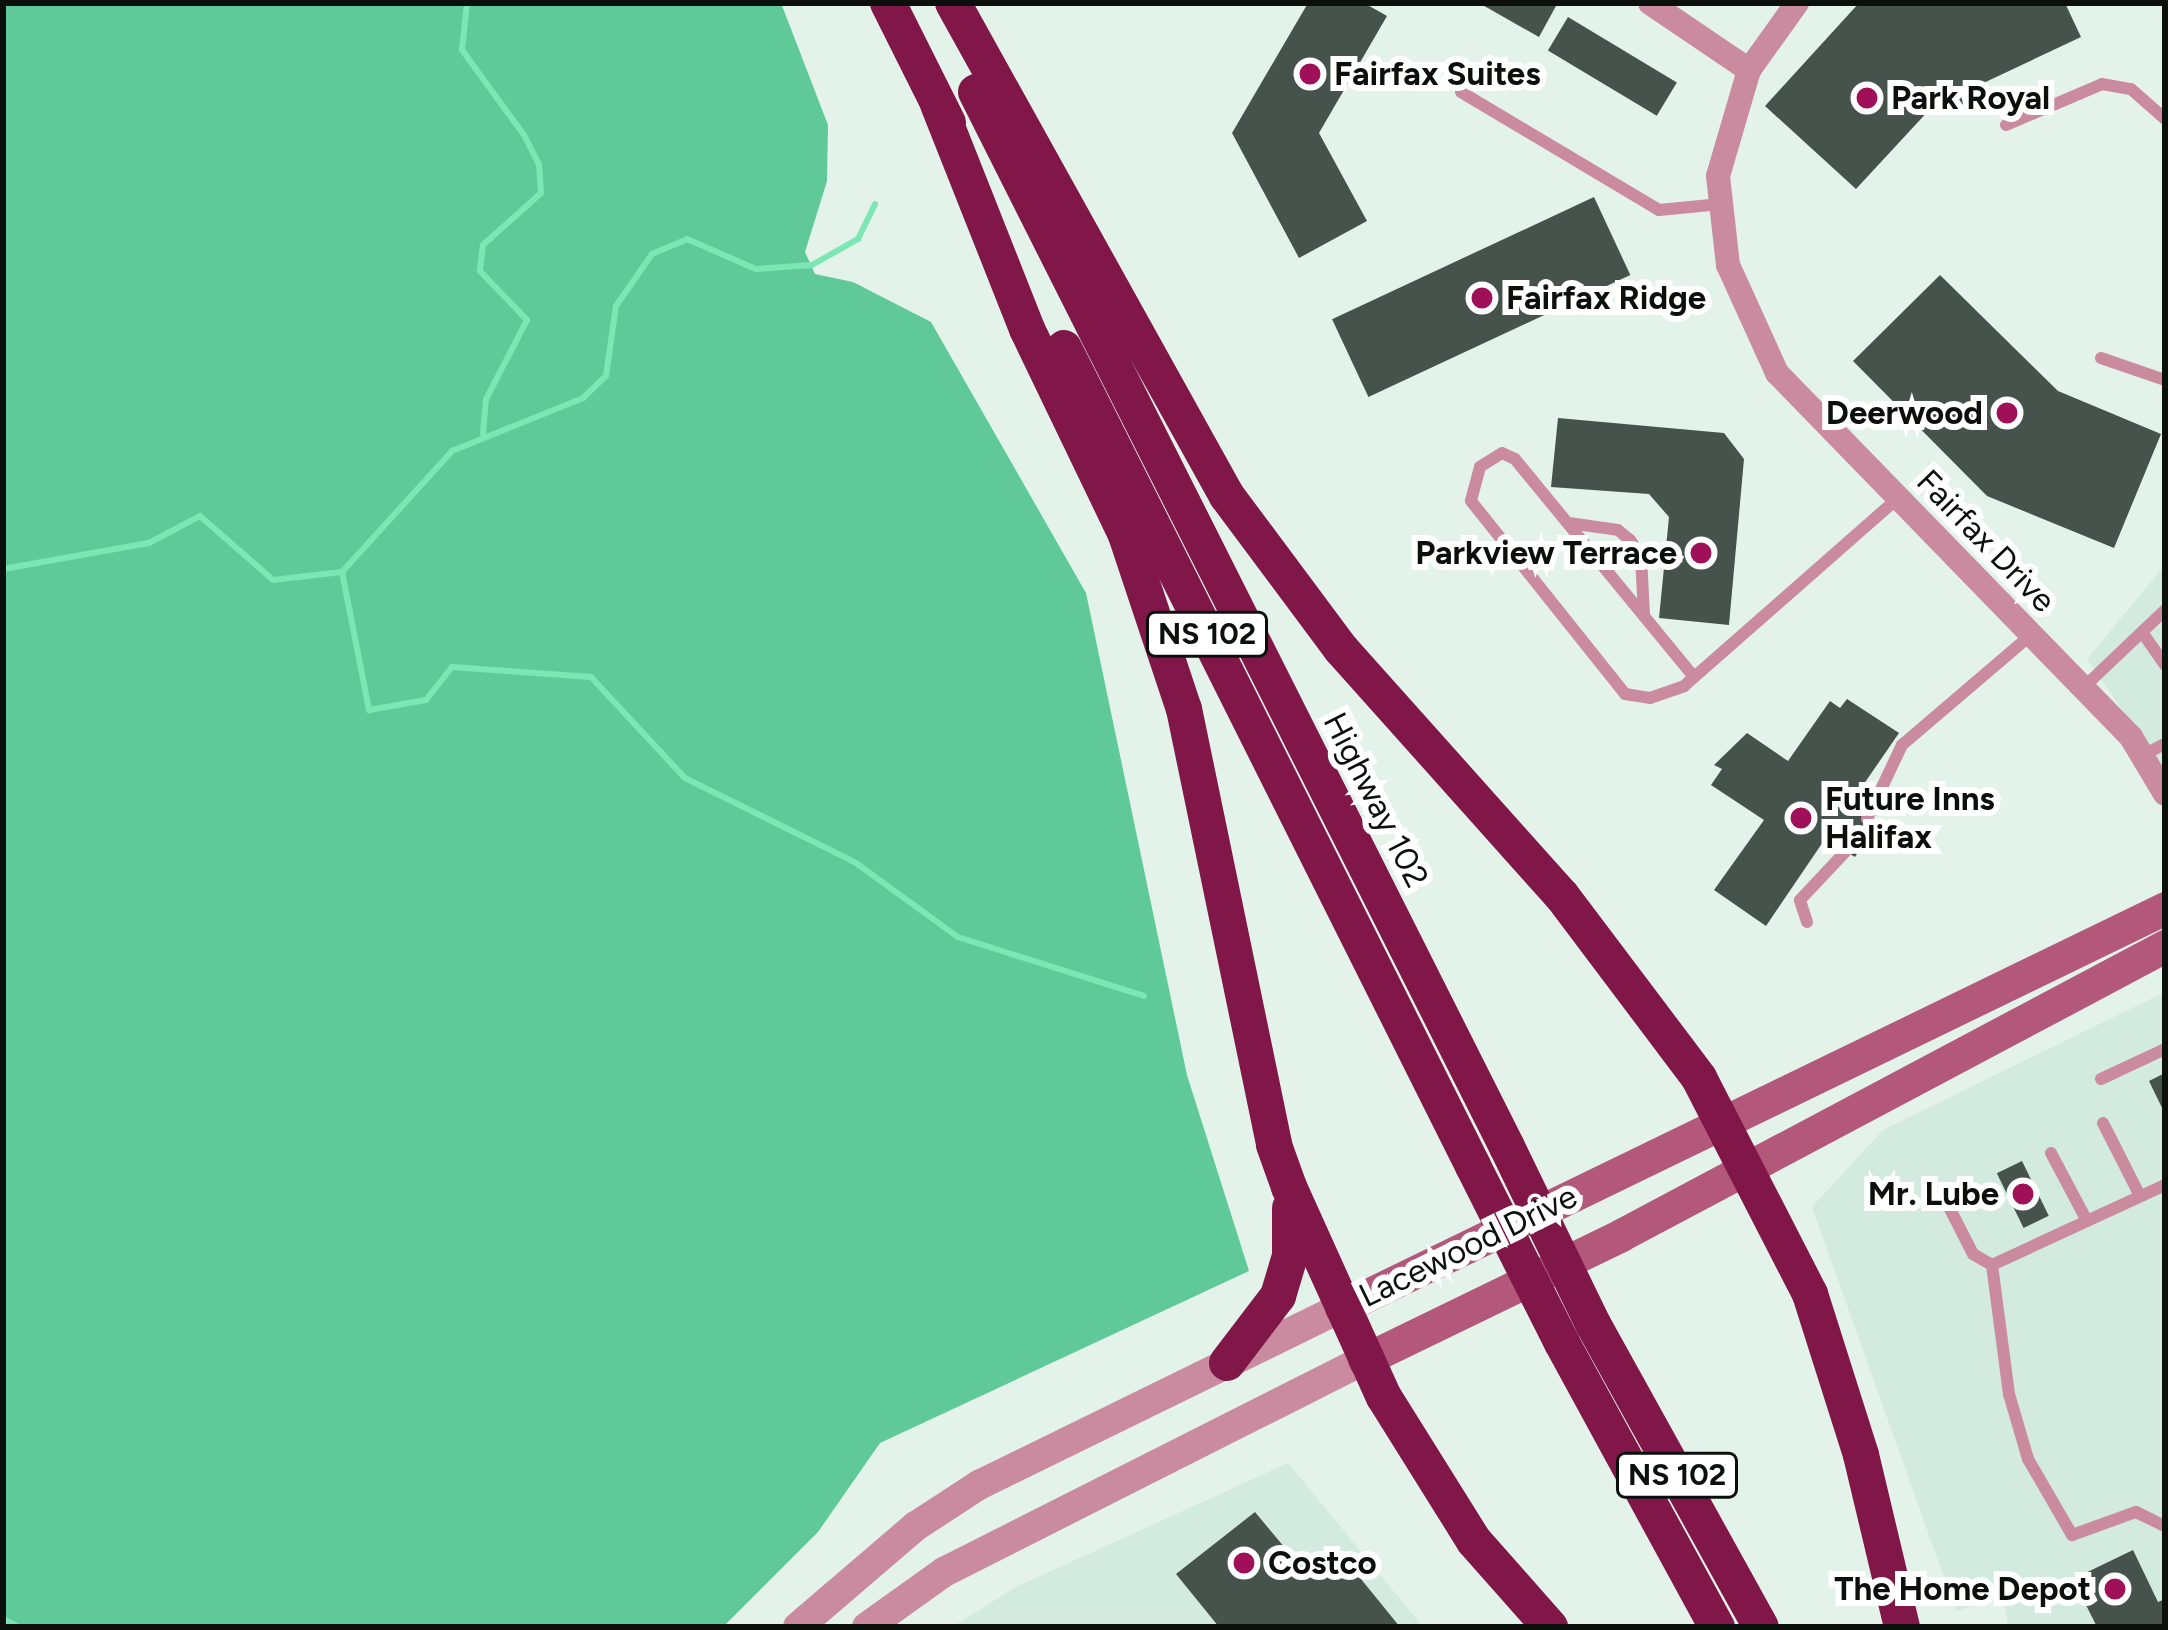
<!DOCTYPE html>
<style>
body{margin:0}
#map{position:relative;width:2168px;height:1630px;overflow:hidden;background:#e4f3ea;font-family:Figtree,sans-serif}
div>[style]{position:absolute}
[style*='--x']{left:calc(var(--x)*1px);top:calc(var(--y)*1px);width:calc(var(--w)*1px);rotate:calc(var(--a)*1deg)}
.built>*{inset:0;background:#d3eade}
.forest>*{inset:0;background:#5fc999}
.stream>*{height:6px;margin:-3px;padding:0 3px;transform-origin:3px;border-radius:3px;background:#7de6b5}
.building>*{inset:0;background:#46534c;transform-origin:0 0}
.service>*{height:12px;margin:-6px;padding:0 6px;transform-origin:6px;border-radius:6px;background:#ca8ba0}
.minor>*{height:24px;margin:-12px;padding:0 12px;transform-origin:12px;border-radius:12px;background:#ca8ba0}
.tertiary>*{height:30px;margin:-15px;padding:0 15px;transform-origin:15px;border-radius:15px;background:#ca8ba0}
.secondary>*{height:33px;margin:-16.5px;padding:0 16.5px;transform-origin:16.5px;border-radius:16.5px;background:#b3587a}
.motorway>*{height:36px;margin:-18px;padding:0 18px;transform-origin:18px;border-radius:18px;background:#811749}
.motorway-bridge>*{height:36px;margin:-18px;padding:0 18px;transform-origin:18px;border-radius:18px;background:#811749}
.dots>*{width:33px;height:33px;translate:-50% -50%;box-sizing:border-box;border:6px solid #fff;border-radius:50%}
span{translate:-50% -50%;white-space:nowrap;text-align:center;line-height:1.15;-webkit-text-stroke:12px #fff;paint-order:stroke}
.shield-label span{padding:3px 9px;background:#fff;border:3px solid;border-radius:9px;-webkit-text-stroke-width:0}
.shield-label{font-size:30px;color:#0b100d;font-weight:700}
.poi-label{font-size:33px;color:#0b100d;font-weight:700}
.left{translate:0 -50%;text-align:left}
.right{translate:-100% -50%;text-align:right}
.street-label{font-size:33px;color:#0b100d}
.frame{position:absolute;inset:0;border:6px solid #0b100d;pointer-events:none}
</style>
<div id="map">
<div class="built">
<i style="clip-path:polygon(2165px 565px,2165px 771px,2087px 659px)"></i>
<i style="clip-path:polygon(2165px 992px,2165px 1627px,2008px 1627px,2004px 1597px,1956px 1611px,1812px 1207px,1883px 1130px)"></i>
<i style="clip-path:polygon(1288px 1463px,1423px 1627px,952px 1627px,1016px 1587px)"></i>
</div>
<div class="forest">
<i style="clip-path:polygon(3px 3px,781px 3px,828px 125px,827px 181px,805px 252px,815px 274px,853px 282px,931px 322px,1086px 593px,1187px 1075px,1249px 1271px,880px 1443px,818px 1532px,723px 1627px,3px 1627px)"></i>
</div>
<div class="stream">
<i style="--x:467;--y:3;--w:47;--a:96.1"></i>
<i style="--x:462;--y:50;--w:105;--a:53.9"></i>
<i style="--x:524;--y:135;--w:33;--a:63"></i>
<i style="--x:539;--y:164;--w:29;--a:86"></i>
<i style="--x:541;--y:193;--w:78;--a:138.1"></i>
<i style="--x:483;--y:245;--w:26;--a:97"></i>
<i style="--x:480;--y:271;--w:68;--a:46.2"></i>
<i style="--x:527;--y:320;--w:89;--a:117.4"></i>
<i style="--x:486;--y:399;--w:35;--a:95"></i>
<i style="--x:3;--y:569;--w:148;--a:-10.1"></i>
<i style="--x:149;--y:543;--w:58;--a:-27.9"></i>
<i style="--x:200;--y:516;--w:97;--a:41.2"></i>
<i style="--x:273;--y:580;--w:69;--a:-6.6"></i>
<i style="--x:342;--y:572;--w:141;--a:78.9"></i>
<i style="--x:369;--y:710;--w:58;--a:-10"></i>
<i style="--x:426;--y:700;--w:42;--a:-51.8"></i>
<i style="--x:452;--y:667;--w:139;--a:4.1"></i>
<i style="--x:591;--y:677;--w:138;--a:47.1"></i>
<i style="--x:685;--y:778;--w:191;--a:26.4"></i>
<i style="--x:856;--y:863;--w:126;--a:36"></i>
<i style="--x:958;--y:937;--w:195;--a:17.6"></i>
<i style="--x:342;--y:572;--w:164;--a:-47.7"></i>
<i style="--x:452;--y:451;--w:141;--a:-22"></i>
<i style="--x:583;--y:398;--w:32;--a:-44"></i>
<i style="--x:606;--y:376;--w:71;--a:-81.9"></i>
<i style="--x:616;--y:306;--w:63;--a:-55.3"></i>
<i style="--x:652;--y:254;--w:38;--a:-23"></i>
<i style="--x:687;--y:239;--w:75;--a:23.5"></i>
<i style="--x:756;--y:269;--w:56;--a:-4.1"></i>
<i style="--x:812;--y:265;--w:53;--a:-29.5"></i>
<i style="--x:858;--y:239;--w:39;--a:-64"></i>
<i style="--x:3;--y:1619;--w:18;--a:27"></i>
</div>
<div class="building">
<i style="clip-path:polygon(1308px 3px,1364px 3px,1387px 16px,1319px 133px,1367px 221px,1299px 258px,1232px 133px)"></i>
<i style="clip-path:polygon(1479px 3px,1552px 3px,1556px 6px,1539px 37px)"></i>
<i style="clip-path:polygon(1859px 3px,2065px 3px,2081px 37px,1960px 94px,1965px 108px,1950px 114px,1946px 101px,1931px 108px,1856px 189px,1765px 106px)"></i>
<i style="left:1568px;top:17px;width:127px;height:39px;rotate:31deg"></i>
<i style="left:1594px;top:197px;width:86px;height:289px;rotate:65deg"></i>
<i style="clip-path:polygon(1940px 275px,2058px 391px,2161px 434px,2114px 548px,1987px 496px,1853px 361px)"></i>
<i style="clip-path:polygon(1558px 418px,1724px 433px,1744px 459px,1729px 625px,1659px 618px,1669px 517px,1649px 494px,1551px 487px)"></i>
<i style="clip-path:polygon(1847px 699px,1899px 733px,1848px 807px,1876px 825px,1855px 857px,1825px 839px,1766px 926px,1714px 890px,1764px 820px,1711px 785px,1722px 769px,1714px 765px,1747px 733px,1788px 761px,1830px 701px,1840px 708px)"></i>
<i style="clip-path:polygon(2165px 1073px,2165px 1114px,2149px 1081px)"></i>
<i style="left:2022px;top:1161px;width:61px;height:28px;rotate:64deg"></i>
<i style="clip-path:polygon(1255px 1512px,1309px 1577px,1339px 1552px,1400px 1627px,1219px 1627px,1176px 1574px)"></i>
<i style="clip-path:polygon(2133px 1550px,2158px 1602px,2165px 1599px,2165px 1627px,2097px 1627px,2073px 1579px)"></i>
</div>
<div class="service">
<i style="--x:1461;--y:92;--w:230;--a:30.8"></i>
<i style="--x:1659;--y:210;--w:62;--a:-5.5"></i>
<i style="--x:2006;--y:125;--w:104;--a:-23.1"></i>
<i style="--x:2102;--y:84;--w:29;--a:10"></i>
<i style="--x:2131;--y:89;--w:45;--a:41.4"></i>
<i style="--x:2101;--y:358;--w:68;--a:19"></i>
<i style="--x:1569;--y:523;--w:49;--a:8.1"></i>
<i style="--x:1618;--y:530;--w:16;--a:40"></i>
<i style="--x:1630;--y:540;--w:19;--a:55"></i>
<i style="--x:1641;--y:556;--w:60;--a:87.1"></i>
<i style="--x:2142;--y:632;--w:40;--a:55.1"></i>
<i style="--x:1694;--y:677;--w:282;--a:-129.4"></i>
<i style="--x:1515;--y:459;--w:14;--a:-155"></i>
<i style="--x:1502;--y:453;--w:26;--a:148"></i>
<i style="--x:1480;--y:467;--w:35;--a:105"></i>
<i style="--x:1471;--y:501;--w:247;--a:51.4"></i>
<i style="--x:1625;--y:694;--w:25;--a:9"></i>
<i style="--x:1650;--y:698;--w:36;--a:-19"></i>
<i style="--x:1684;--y:686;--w:285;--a:-41.3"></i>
<i style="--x:2084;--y:687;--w:112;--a:-43.5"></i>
<i style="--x:2143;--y:755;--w:25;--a:-27"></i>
<i style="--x:1867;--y:819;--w:82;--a:-64.7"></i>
<i style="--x:1902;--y:745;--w:170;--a:-40.5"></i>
<i style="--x:1807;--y:922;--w:23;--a:-108"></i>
<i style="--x:1800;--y:900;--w:67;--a:-46.8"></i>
<i style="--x:2101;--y:1079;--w:71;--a:-25.1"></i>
<i style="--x:2103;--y:1123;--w:82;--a:63.1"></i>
<i style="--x:2051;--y:1153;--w:77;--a:62.1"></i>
<i style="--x:2165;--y:1185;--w:191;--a:155.2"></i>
<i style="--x:1992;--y:1265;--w:130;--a:82.5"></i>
<i style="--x:2009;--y:1394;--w:68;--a:73.7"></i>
<i style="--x:2028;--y:1459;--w:88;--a:59.9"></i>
<i style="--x:2072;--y:1535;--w:68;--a:-19.8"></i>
<i style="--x:2136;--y:1512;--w:32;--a:26"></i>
<i style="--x:1948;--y:1205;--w:55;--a:63"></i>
<i style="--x:1973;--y:1254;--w:22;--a:30"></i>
</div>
<div class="minor">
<i style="--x:1650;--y:3;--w:120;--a:34.1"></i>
<i style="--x:1797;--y:3;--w:82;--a:125.6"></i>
<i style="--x:1749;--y:70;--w:110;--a:106.3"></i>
<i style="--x:1718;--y:176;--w:90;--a:83.6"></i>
<i style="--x:1728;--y:265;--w:119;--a:65.6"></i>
<i style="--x:1777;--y:373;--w:508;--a:45.8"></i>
<i style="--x:2131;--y:737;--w:66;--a:59.2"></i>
</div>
<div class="tertiary">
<i style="--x:798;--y:1627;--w:155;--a:-40.6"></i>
<i style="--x:916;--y:1526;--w:75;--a:-33.1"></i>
<i style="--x:979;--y:1485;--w:403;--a:-26.1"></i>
<i style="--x:867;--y:1627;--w:95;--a:-35.5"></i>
<i style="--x:944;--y:1572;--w:470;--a:-26.8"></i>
</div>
<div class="secondary">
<i style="--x:1341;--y:1308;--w:916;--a:-25.89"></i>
<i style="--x:1364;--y:1360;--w:286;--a:-25.9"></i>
<i style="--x:1621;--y:1235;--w:616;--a:-27.98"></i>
</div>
<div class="motorway">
<i style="--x:888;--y:3;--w:134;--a:63.4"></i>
<i style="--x:953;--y:3;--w:564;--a:60.94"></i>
<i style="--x:1227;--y:496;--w:191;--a:53.3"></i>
<i style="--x:1341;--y:649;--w:331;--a:48.2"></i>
<i style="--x:1562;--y:896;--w:228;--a:53"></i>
<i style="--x:1699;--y:1078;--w:243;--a:62.8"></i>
<i style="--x:1810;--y:1294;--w:169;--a:72.4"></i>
<i style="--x:1861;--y:1455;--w:177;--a:76.6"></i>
<i style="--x:976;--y:92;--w:1181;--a:63.28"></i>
<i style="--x:938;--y:104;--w:242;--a:68.4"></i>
<i style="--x:1027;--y:329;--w:229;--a:64.3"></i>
<i style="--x:1126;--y:535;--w:183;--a:71.6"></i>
<i style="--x:1184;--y:709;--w:445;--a:78.3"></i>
<i style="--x:1274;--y:1145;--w:45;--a:70.3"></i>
<i style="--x:1289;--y:1187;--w:230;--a:65.7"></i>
<i style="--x:1384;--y:1397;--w:170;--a:58"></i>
<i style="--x:1474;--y:1541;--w:115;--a:48.5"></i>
<i style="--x:1064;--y:348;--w:915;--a:63.43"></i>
<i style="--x:1593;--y:1324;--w:346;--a:61"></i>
<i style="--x:1562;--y:1343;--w:324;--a:61.4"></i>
<i style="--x:1227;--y:1363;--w:84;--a:-52.7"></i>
<i style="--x:1278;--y:1296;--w:42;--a:-73.3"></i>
<i style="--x:1290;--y:1256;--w:48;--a:-90"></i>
</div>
<div class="motorway-bridge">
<i style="--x:1507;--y:1147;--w:197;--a:64.1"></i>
<i style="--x:1473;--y:1166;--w:198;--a:63.3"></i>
</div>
<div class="dots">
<i style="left:1310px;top:74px;background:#a01058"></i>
<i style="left:1867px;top:98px;background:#a01058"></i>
<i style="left:1482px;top:298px;background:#a01058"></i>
<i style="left:2007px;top:413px;background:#a01058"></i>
<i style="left:1701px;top:553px;background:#a01058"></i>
<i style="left:1801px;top:818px;background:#a01058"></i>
<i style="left:2023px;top:1194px;background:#a01058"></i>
<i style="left:1244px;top:1563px;background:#a01058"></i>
<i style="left:2115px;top:1589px;background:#a01058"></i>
</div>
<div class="shield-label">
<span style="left:1207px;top:634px">NS 102</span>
<span style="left:1677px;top:1475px">NS 102</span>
</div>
<div class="poi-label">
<span class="left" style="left:1334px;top:74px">Fairfax Suites</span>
<span class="left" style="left:1891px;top:98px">Park Royal</span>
<span class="left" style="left:1506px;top:298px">Fairfax Ridge</span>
<span class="right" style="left:1983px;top:413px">Deerwood</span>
<span class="right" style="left:1677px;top:553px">Parkview Terrace</span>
<span class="left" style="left:1825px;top:818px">Future Inns<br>Halifax</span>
<span class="right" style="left:1999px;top:1194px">Mr. Lube</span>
<span class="left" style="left:1268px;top:1563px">Costco</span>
<span class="right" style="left:2091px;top:1589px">The Home Depot</span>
</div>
<div class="street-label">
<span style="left:1986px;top:541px;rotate:46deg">Fairfax Drive</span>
<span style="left:1376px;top:800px;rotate:63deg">Highway 102</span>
<span style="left:1468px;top:1246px;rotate:-26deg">Lacewood Drive</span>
</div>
<div class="frame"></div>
</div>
